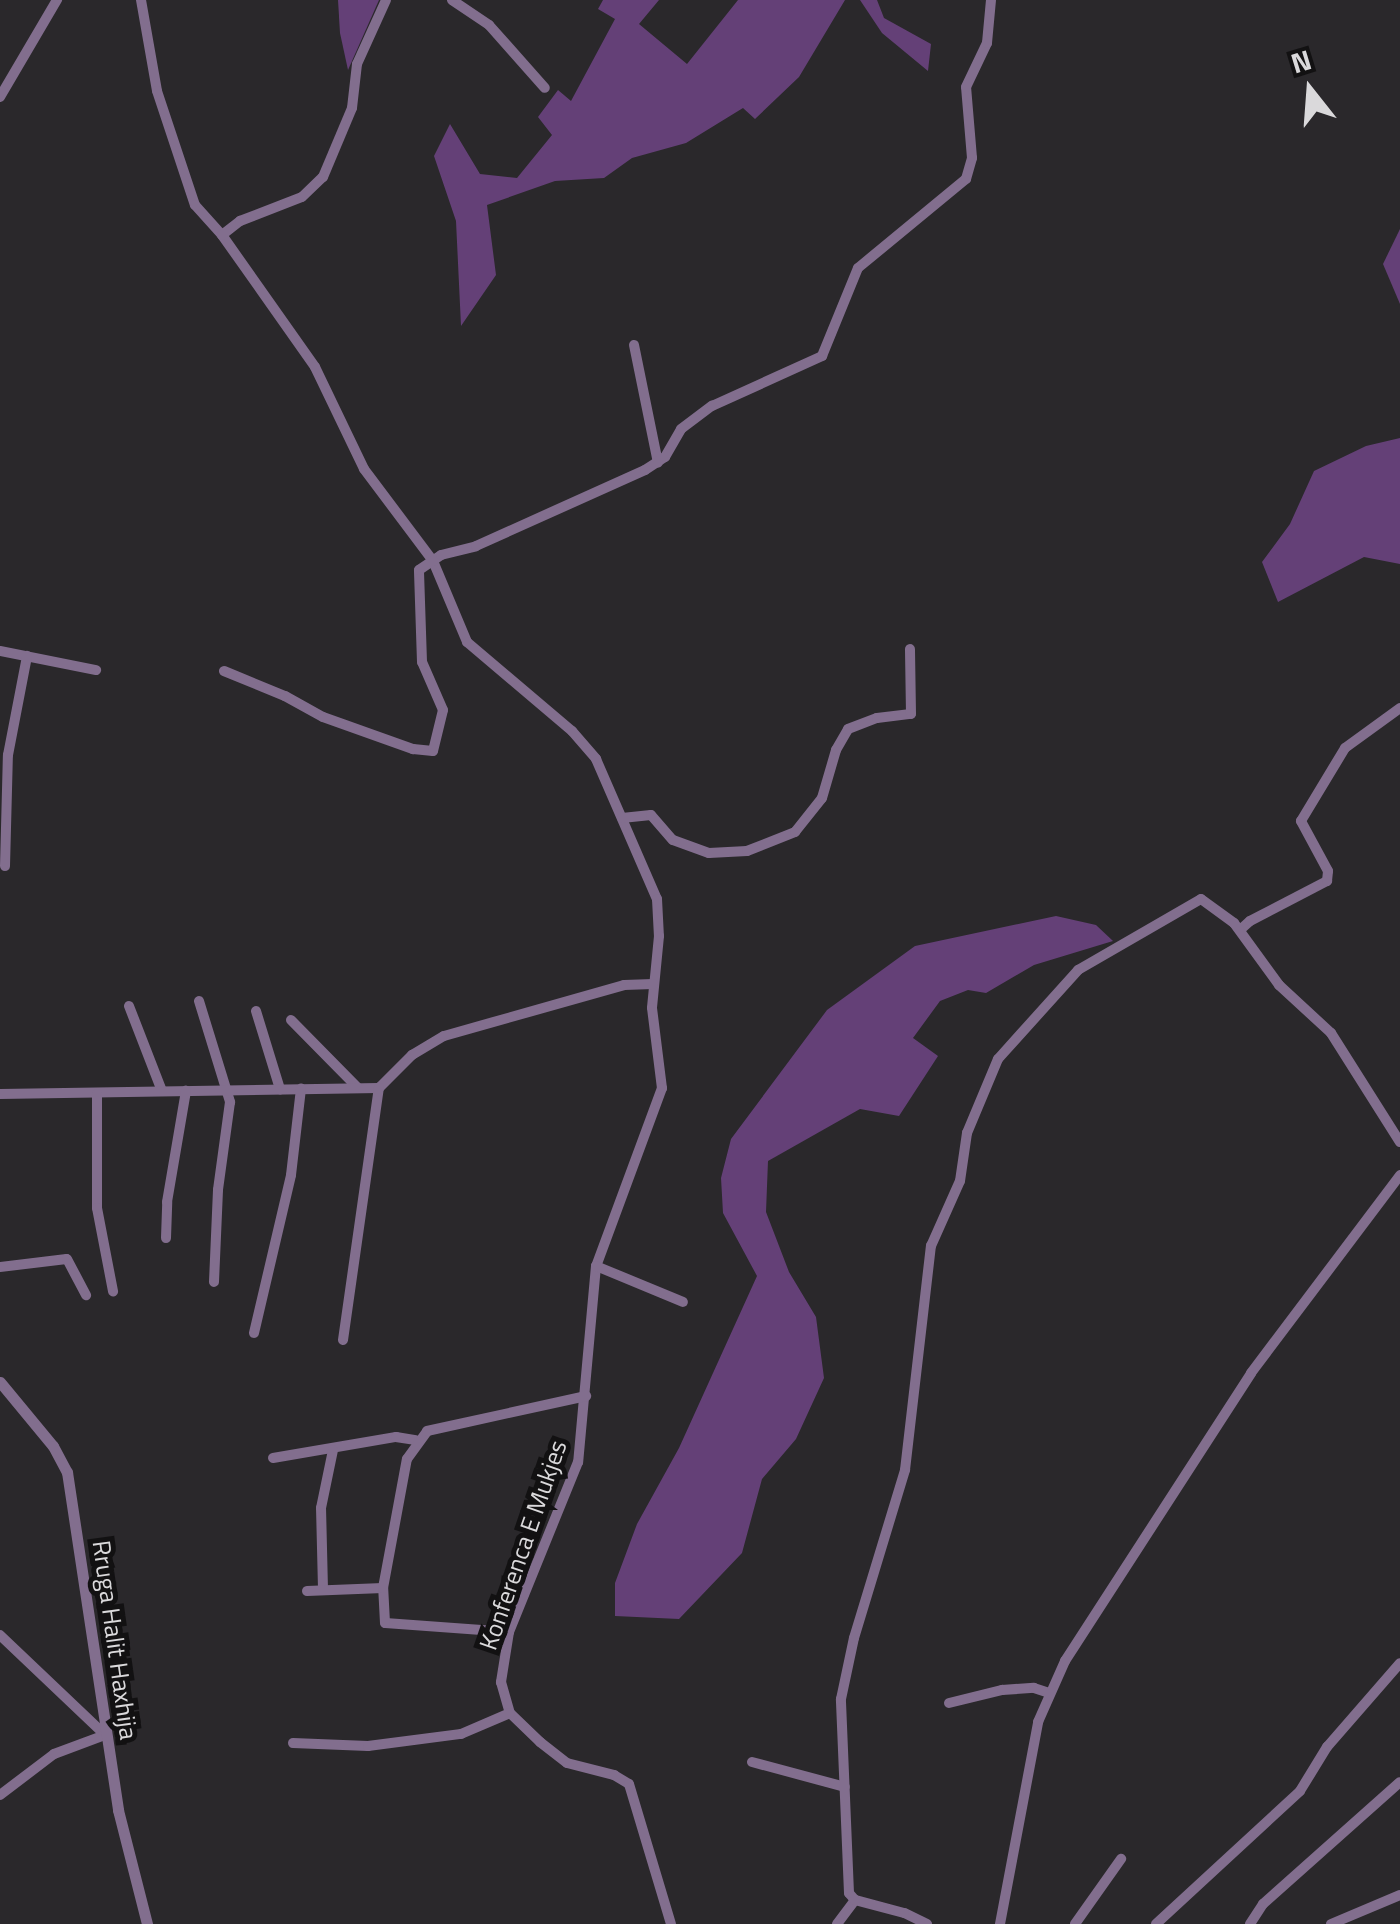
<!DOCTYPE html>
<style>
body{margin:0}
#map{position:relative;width:1400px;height:1924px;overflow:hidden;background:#2a282b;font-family:"Titillium Web",sans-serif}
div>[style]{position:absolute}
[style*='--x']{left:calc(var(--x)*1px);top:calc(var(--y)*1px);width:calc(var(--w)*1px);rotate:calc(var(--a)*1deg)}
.green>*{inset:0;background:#644077}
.minor>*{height:10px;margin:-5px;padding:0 5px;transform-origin:5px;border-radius:5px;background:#826e8e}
.tertiary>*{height:11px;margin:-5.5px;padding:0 5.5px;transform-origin:5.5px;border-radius:5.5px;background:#826e8e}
span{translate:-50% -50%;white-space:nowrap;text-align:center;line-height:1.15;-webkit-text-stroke:10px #121112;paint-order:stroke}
.street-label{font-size:25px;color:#dad9db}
.north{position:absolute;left:1260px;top:40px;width:100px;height:100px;-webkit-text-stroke:8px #121112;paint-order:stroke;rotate:343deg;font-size:28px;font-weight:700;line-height:40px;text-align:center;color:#dad9db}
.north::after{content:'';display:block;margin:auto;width:35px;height:45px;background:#dad9db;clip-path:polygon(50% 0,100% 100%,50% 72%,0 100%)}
</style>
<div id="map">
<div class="green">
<i style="clip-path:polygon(338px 0,379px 0,348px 70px,340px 33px)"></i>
<i style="clip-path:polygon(603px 0,659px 0,639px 24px,687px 64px,738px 0,845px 0,799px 77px,755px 119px,743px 108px,686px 143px,632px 158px,604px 178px,555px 181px,487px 205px,496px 275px,461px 326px,456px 221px,434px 156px,450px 124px,480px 174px,517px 178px,552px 135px,538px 117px,558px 90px,571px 101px,615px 19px,598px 9px)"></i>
<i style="clip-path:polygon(860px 0,877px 0,884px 18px,931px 44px,928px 71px,882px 33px)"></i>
<i style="clip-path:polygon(1400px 229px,1400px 304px,1383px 264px)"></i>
<i style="clip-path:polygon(1400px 438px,1400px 564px,1364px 557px,1278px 602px,1262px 562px,1290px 524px,1314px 471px,1366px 446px)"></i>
<i style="clip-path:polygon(1056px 916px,1096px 925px,1113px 941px,1034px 965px,986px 993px,968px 990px,940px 1001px,913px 1038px,938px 1056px,899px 1116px,860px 1109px,768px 1161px,766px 1212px,789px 1272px,816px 1317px,824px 1378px,796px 1439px,762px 1479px,742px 1553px,679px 1619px,615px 1616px,615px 1583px,637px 1524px,679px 1448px,757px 1276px,723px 1213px,721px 1178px,731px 1139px,827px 1010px,915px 946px)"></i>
</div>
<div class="minor">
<i style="--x:141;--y:0;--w:92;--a:80"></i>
<i style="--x:157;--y:91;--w:120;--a:71.6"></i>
<i style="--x:195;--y:205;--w:40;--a:48"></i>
<i style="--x:222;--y:235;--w:161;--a:54.8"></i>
<i style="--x:315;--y:367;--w:113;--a:64.3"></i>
<i style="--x:364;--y:469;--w:115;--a:53.1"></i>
<i style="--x:433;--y:561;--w:88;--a:67.2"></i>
<i style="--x:467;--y:642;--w:138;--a:40.3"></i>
<i style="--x:572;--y:731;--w:37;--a:49"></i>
<i style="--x:596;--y:759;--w:153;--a:66.5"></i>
<i style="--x:657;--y:899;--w:37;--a:87"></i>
<i style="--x:659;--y:936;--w:72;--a:95.6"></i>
<i style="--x:652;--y:1008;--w:81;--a:82.9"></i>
<i style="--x:662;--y:1088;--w:190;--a:110.3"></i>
<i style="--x:596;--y:1266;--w:197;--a:95.2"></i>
<i style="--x:578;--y:1462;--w:183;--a:112.1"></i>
<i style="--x:509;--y:1632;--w:51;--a:99.1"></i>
<i style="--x:501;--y:1682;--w:32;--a:74"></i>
<i style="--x:510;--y:1713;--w:42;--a:44"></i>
<i style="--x:540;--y:1742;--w:34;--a:38"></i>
<i style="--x:567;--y:1763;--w:49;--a:14.3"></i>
<i style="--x:614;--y:1775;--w:17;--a:31"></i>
<i style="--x:629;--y:1784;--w:146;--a:73.3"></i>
<i style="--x:452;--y:0;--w:45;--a:34"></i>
<i style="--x:489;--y:25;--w:84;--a:48.4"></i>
<i style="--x:0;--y:97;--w:113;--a:-59.6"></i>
<i style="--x:222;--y:235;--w:23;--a:-38"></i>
<i style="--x:240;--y:221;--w:66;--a:-21.2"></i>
<i style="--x:302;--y:197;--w:29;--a:-44"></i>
<i style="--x:323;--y:177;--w:75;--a:-67.2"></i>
<i style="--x:352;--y:108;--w:44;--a:-83.5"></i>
<i style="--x:357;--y:64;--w:70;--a:-65.6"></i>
<i style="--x:634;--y:345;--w:120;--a:78.5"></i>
<i style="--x:0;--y:651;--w:98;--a:11.2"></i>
<i style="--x:224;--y:671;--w:66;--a:22.3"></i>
<i style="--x:285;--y:696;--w:43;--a:28.9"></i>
<i style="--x:323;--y:717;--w:96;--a:19.6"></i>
<i style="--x:413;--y:749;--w:20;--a:6"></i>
<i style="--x:433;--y:751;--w:42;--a:-76.3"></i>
<i style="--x:443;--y:710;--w:52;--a:-113.6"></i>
<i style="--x:422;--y:662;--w:92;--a:-91.9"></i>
<i style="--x:419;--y:570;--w:27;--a:-34"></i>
<i style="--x:441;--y:555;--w:36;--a:-14"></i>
<i style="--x:476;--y:546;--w:185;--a:-24.2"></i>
<i style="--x:645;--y:470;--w:24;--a:-33"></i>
<i style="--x:665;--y:457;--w:32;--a:-60"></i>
<i style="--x:681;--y:429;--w:39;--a:-37"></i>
<i style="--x:712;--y:406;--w:121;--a:-24.4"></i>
<i style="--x:822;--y:356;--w:95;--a:-67.8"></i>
<i style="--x:858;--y:268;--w:140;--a:-39.5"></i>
<i style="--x:966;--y:179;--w:22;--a:-74"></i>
<i style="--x:972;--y:158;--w:71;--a:-94.8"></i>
<i style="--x:966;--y:87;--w:49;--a:-64.5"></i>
<i style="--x:987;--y:43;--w:43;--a:-84.7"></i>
<i style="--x:622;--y:818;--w:29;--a:-6"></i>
<i style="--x:651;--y:815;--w:33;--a:49"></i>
<i style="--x:673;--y:840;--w:38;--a:20"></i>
<i style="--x:709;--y:853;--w:38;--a:-3"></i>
<i style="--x:747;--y:851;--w:52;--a:-21.6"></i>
<i style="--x:795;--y:832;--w:43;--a:-51.5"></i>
<i style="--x:822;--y:798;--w:50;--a:-73.7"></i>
<i style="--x:836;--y:750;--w:24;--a:-60"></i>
<i style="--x:848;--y:729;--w:31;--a:-21"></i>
<i style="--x:877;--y:718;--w:34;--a:-7"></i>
<i style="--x:911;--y:714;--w:65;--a:-90.9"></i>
<i style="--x:5;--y:866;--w:111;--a:-88.5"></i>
<i style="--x:8;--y:755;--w:101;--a:-79.1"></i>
<i style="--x:1240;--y:930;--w:13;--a:-42"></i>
<i style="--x:1250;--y:921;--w:87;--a:-27.5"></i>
<i style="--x:1327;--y:881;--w:10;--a:-84"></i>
<i style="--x:1328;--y:871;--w:57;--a:-118.4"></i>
<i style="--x:1301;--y:821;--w:85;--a:-58.9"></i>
<i style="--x:1345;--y:748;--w:68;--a:-36"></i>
<i style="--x:199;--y:1001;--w:106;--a:72.9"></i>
<i style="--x:230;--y:1102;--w:89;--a:97.8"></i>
<i style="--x:218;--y:1190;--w:92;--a:92.5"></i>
<i style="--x:129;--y:1006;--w:91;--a:68.8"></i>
<i style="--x:256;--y:1011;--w:82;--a:72.9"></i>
<i style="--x:291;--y:1020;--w:95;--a:45.4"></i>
<i style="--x:0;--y:1094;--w:379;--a:-0.9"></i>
<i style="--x:379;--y:1088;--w:47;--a:-45"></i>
<i style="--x:412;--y:1055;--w:37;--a:-31"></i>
<i style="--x:444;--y:1036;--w:187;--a:-15.8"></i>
<i style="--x:624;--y:985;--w:29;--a:-2"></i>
<i style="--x:97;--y:1094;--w:114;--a:90"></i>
<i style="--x:97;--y:1208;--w:85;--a:79.1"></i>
<i style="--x:166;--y:1238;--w:36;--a:-88"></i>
<i style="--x:167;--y:1202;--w:113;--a:-80.3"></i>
<i style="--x:596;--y:1266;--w:94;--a:22.5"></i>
<i style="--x:0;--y:1267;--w:67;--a:-6.8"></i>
<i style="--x:67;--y:1259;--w:41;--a:62.2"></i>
<i style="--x:254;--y:1333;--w:162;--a:-76.8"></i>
<i style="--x:291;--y:1175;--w:87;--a:-83.4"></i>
<i style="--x:343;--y:1340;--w:255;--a:-81.9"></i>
<i style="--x:273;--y:1458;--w:125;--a:-9.7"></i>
<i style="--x:396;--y:1437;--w:20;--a:9"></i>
<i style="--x:323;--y:1589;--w:81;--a:-91.4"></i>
<i style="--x:321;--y:1508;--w:59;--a:-78.3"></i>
<i style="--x:307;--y:1591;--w:76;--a:-2.3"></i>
<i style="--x:509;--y:1632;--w:124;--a:-175.8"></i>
<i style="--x:385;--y:1623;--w:35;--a:-93"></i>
<i style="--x:383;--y:1588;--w:131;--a:-79.5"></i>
<i style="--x:407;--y:1459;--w:34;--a:-54"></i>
<i style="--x:427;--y:1431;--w:163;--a:-12.4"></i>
<i style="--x:0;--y:1635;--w:145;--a:43.6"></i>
<i style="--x:949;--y:1703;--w:55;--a:-13.8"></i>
<i style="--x:1002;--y:1690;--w:32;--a:-4"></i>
<i style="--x:1034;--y:1688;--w:16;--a:18"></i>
<i style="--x:293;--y:1743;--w:75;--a:2.3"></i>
<i style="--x:368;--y:1746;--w:94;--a:-7.4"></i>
<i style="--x:461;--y:1734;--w:53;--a:-23.2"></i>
<i style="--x:752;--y:1762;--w:96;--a:15"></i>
<i style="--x:0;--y:1795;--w:68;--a:-37.2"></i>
<i style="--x:54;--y:1754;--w:54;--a:-20.4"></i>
<i style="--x:837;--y:1924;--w:30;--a:-53"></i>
<i style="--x:927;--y:1924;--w:25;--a:-154"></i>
<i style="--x:904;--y:1913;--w:51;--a:-165.1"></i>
<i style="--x:855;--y:1900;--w:9;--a:-131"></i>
<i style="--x:849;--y:1893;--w:194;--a:-92.4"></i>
<i style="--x:841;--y:1699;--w:62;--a:-78"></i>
<i style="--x:854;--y:1638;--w:176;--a:-73.1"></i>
<i style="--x:905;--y:1470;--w:226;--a:-83.4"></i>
<i style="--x:931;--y:1246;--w:71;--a:-66"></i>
<i style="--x:960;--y:1181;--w:49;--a:-81.7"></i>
<i style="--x:967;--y:1133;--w:80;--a:-67.3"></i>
<i style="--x:998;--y:1059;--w:120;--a:-48"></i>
<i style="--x:1078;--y:970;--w:142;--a:-30"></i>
<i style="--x:1201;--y:899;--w:41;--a:36"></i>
<i style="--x:1234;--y:923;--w:77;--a:54"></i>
<i style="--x:1279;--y:985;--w:71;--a:42.7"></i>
<i style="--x:1331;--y:1033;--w:129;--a:57.7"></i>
<i style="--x:1000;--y:1924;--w:206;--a:-79.3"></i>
<i style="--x:1038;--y:1722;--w:67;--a:-66.1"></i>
<i style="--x:1065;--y:1661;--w:343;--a:-57.1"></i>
<i style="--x:1251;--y:1373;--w:248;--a:-53"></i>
<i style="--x:1075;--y:1924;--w:80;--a:-54.7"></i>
<i style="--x:1156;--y:1924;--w:196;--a:-42.7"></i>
<i style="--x:1300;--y:1791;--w:52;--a:-58.5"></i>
<i style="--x:1327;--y:1747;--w:111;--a:-49"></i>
<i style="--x:1250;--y:1924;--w:24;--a:-57"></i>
<i style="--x:1263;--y:1904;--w:183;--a:-41.7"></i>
<i style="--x:1331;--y:1924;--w:75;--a:-22.8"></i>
</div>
<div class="tertiary">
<i style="--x:0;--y:1382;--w:83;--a:50.4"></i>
<i style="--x:53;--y:1446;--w:30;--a:62"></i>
<i style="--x:67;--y:1472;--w:342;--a:81.4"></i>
<i style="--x:118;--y:1810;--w:118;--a:75.7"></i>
</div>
<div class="street-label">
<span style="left:523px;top:1545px;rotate:-71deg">Konferenca E Mukjes</span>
<span style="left:115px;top:1640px;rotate:82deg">Rruga Halit Haxhija</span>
</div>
<div class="north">N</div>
</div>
